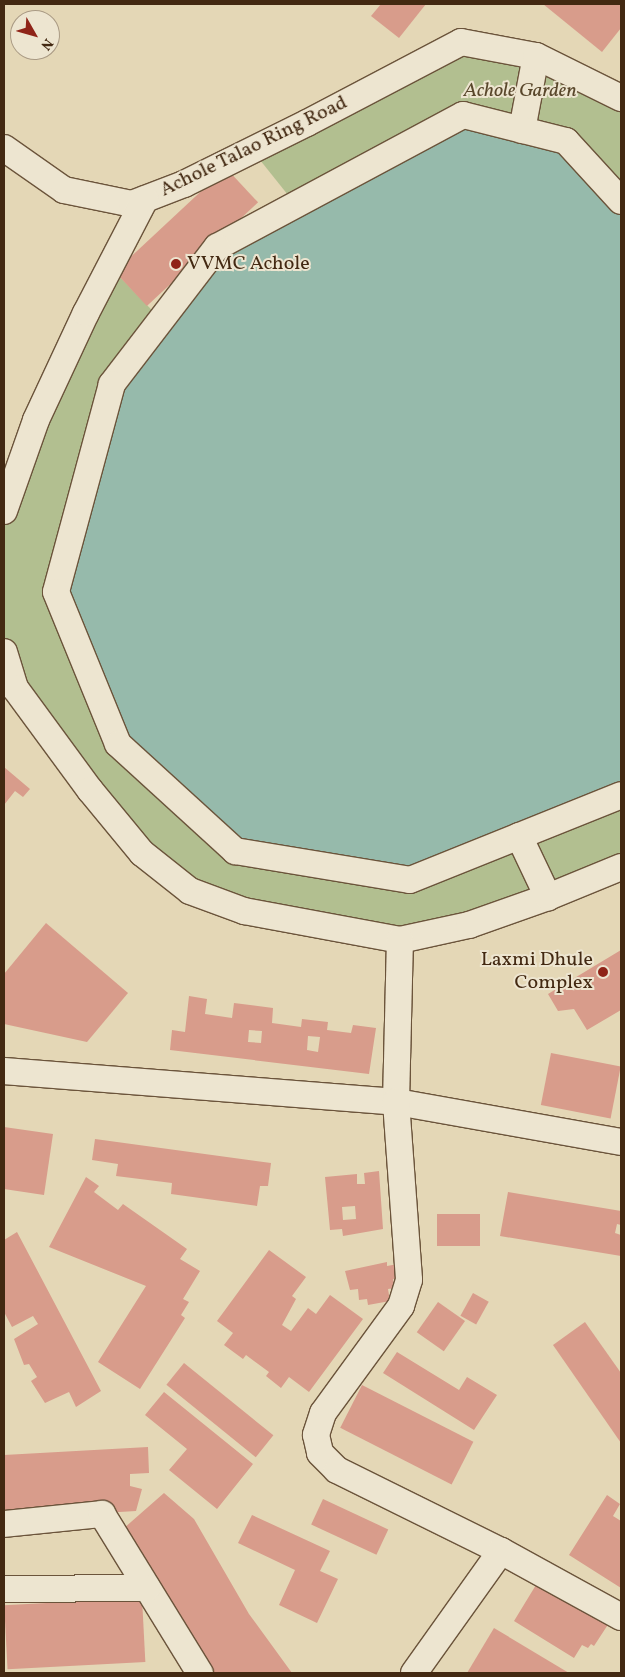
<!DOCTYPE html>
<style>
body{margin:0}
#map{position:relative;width:625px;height:1677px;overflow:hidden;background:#e4d7b6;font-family:Vollkorn,serif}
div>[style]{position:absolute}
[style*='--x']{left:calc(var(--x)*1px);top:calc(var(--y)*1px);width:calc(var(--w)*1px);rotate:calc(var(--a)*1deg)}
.green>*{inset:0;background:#b2bf90}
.water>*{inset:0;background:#96baab}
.building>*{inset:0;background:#d89c8b;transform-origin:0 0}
.roads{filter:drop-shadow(1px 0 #6b543b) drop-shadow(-1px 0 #6b543b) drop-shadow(0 1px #6b543b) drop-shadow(0 -1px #6b543b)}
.minor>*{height:26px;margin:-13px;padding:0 13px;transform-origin:13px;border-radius:13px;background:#ede5d0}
.dots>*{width:14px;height:14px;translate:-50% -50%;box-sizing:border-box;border:2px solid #ede5d0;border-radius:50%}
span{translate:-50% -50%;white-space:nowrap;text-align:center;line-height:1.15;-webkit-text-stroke:4px #ede5d0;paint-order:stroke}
.park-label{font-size:20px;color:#59472b;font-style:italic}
.street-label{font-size:20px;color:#432912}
.poi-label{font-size:20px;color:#432912}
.left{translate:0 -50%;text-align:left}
.right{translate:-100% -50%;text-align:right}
.frame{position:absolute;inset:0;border:5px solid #432912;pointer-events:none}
.north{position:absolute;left:10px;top:10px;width:50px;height:50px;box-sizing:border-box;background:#ede5d0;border:1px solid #a99a84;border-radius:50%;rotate:128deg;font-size:14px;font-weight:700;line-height:20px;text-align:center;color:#432912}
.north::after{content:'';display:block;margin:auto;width:18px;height:22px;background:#8f2418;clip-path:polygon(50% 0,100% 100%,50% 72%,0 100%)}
</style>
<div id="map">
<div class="green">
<i style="clip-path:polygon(461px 42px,621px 98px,621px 201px,296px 205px,252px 150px)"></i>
<i style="clip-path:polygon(116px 273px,621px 795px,621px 867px,400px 940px,244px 911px,142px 853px,4px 653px,4px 511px)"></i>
</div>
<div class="water">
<i style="clip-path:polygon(463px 115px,566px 141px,621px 201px,621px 795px,410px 880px,235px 851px,118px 744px,56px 592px,112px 384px,217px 247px)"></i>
</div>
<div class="building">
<i style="clip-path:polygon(381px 4px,426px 4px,399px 38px,371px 16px)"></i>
<i style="clip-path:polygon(543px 4px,621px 4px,621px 28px,602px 52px)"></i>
<i style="left:226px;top:168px;width:47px;height:152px;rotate:47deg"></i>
<i style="clip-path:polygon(4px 767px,30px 789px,23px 797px,15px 791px,4px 805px)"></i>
<i style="clip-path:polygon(46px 923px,128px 993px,87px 1042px,4px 1024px,4px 974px)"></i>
<i style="clip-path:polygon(621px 950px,621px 1010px,587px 1030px,574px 1009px,558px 1011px,548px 994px)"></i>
<i style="clip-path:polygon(evenodd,189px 996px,207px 999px,205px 1014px,232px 1018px,234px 1003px,273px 1008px,272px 1023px,301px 1027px,302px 1019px,328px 1022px,327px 1030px,351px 1033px,353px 1025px,376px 1028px,369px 1074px,170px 1050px,172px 1030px,185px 1032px,189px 996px,249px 1030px,262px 1031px,261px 1043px,248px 1042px,249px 1030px,189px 996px,308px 1036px,320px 1037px,318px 1052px,307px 1050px,308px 1036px)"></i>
<i style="left:551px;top:1053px;width:71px;height:53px;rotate:11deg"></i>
<i style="clip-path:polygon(4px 1127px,53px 1134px,44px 1195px,4px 1189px)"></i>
<i style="clip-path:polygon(95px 1139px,271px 1163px,268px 1186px,260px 1186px,257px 1206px,171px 1194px,172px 1183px,116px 1176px,118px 1164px,92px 1160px)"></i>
<i style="clip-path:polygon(evenodd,379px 1171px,383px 1229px,343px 1236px,342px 1229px,330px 1230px,325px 1177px,357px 1174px,357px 1184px,365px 1184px,364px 1173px,379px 1171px,355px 1206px,356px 1219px,343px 1220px,342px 1207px,355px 1206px)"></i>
<i style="clip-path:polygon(86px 1177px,99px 1186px,94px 1192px,118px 1210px,123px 1204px,187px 1249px,180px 1259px,200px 1271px,183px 1299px,189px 1302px,181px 1315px,185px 1318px,140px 1389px,98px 1362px,146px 1286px,49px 1247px)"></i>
<i style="clip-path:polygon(508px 1192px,621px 1211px,621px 1225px,617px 1224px,615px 1233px,621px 1235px,621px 1256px,500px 1236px)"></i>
<i style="left:480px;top:1214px;width:32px;height:43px;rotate:90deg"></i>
<i style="clip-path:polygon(17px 1232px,101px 1391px,76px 1407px,69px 1392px,45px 1403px,31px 1381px,37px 1377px,29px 1364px,24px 1365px,14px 1339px,38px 1324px,33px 1316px,12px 1327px,4px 1312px,4px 1240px)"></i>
<i style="clip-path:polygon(269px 1250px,306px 1277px,292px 1296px,296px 1299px,282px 1325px,291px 1331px,308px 1308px,316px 1314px,330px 1295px,363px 1319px,309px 1392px,289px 1377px,281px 1388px,266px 1376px,269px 1372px,246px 1355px,243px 1359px,224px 1345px,233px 1333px,217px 1321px)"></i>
<i style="clip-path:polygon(387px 1262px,387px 1266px,398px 1264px,400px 1278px,393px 1279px,395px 1288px,388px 1289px,390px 1301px,368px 1305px,367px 1299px,359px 1300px,358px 1289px,350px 1290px,345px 1271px)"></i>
<i style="left:473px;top:1293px;width:18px;height:26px;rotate:29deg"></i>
<i style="left:438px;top:1302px;width:33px;height:37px;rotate:35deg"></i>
<i style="clip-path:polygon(585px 1322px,621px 1373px,621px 1443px,553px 1345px)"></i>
<i style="clip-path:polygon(397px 1352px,459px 1390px,467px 1377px,497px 1395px,474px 1430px,383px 1373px)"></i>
<i style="left:184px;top:1363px;width:115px;height:28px;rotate:39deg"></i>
<i style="left:362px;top:1385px;width:125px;height:48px;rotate:27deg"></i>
<i style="clip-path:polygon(164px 1392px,253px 1464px,217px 1509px,169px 1470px,187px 1449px,145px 1415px)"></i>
<i style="clip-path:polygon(148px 1447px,149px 1473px,130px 1474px,130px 1486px,142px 1489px,136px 1511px,4px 1519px,4px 1455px)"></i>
<i style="clip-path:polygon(164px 1493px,194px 1519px,249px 1614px,292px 1673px,213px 1673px,123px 1529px)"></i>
<i style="clip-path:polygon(607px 1495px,620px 1504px,613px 1516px,621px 1521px,621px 1588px,569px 1555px)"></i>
<i style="left:323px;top:1499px;width:72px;height:28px;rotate:25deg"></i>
<i style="clip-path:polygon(252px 1515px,330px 1551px,320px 1571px,338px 1579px,317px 1623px,279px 1605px,295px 1570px,238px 1543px)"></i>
<i style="clip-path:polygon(539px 1580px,609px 1623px,594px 1646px,591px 1644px,588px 1648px,582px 1645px,574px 1658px,514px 1621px)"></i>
<i style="left:142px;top:1598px;width:64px;height:138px;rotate:87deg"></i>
<i style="clip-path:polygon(494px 1628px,569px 1673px,467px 1673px)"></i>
</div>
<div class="roads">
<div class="minor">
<i style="--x:522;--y:130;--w:75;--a:-79.3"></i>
<i style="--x:4;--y:148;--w:73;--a:35"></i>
<i style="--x:64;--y:190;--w:69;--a:11.6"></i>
<i style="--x:132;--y:204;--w:56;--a:-21"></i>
<i style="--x:184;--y:184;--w:137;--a:-26.4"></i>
<i style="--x:307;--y:123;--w:174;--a:-27.7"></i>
<i style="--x:461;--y:42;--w:76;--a:10.6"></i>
<i style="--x:536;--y:56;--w:95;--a:26.3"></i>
<i style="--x:621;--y:201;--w:81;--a:-132.5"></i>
<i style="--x:566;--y:141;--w:106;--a:-165.8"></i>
<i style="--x:463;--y:115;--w:279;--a:151.8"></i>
<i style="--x:217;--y:247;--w:173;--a:127.5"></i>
<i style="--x:112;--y:384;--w:215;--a:105.1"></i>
<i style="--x:56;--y:592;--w:164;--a:67.8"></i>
<i style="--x:118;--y:744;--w:159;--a:42.4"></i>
<i style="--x:235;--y:851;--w:177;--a:9.4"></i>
<i style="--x:410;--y:880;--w:227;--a:-21.9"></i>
<i style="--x:4;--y:511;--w:96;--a:-70.6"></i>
<i style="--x:36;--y:420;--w:118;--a:-65"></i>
<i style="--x:86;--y:313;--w:128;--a:-62.6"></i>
<i style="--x:4;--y:652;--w:38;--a:73"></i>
<i style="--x:15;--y:688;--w:127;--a:53.7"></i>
<i style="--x:90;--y:790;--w:82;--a:50.5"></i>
<i style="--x:142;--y:853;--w:61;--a:38.4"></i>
<i style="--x:190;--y:891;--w:58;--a:20.3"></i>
<i style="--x:244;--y:911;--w:159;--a:10.5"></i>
<i style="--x:400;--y:940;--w:71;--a:-12.3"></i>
<i style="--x:469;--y:925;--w:84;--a:-19.5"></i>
<i style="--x:548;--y:897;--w:79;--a:-22.3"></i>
<i style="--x:519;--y:836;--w:68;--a:64.6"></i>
<i style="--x:4;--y:1071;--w:393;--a:4.5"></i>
<i style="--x:396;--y:1102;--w:162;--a:-88.6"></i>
<i style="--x:621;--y:1142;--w:229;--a:-169.9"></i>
<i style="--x:396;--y:1102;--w:178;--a:85.8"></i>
<i style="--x:409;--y:1280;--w:27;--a:107"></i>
<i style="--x:401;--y:1306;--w:132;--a:126.1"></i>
<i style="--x:323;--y:1413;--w:23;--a:108"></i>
<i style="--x:316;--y:1435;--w:18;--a:77"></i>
<i style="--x:320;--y:1453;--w:24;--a:45"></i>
<i style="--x:337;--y:1470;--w:183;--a:26.3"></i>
<i style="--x:501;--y:1551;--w:137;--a:28.8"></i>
<i style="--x:4;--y:1524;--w:99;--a:-5.8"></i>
<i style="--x:102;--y:1514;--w:187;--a:58.4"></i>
<i style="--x:4;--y:1589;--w:143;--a:-0.4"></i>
<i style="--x:414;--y:1673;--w:150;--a:-54.5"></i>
</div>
</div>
<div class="dots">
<i style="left:176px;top:264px;background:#8f2418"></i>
<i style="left:603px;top:972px;background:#8f2418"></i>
</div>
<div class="park-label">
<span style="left:520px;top:91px">Achole Garden</span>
</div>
<div class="street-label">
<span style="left:254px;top:147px;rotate:-26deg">Achole Talao Ring Road</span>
</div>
<div class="poi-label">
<span class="left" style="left:187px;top:264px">VVMC Achole</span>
<span class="right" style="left:593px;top:972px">Laxmi Dhule<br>Complex</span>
</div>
<div class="frame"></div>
<div class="north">N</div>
</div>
